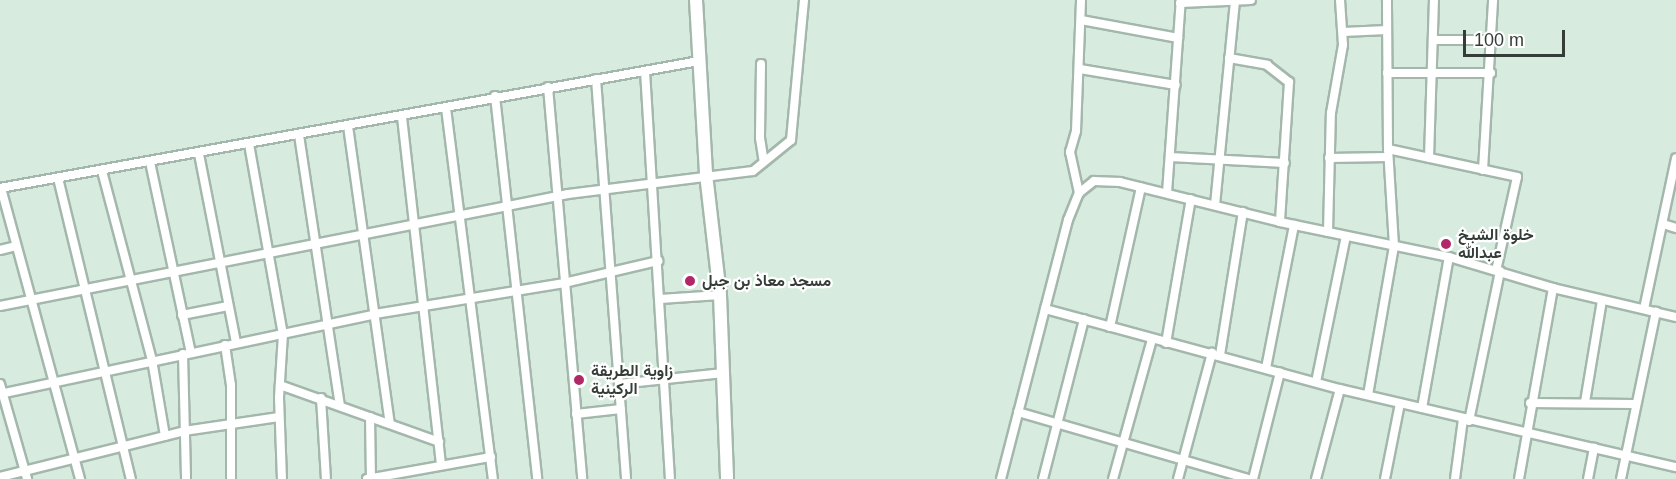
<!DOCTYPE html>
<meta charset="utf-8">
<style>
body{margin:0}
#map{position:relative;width:1676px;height:479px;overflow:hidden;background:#d7ebdf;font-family:Arial,Vazirmatn,sans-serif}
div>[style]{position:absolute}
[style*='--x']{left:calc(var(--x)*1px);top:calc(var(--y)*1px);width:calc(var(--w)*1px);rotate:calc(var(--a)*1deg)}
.roads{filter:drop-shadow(2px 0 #a4b7ac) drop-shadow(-2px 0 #a4b7ac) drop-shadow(0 2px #a4b7ac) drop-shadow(0 -2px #a4b7ac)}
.street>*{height:8px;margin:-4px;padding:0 4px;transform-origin:4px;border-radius:4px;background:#fff}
.secondary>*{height:12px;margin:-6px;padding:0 6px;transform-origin:6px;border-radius:6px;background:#fff}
.dots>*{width:16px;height:16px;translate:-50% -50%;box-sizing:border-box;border:3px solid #fff;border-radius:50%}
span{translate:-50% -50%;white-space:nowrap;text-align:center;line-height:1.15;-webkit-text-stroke:4.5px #fff;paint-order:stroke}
.poi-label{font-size:16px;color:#353d38;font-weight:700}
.left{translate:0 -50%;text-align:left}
.scale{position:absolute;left:1463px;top:30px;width:102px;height:27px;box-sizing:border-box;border:3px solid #353d38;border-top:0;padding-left:8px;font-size:18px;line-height:21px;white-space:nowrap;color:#353d38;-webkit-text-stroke:4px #fff;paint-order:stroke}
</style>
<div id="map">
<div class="roads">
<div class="street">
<i style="--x:1180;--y:3;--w:71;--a:-2.4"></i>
<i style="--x:1081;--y:20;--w:99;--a:10.5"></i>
<i style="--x:1343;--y:32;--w:44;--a:-2.6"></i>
<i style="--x:1434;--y:40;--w:58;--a:0"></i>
<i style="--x:1229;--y:58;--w:39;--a:10"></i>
<i style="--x:1267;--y:65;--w:28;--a:38"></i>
<i style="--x:1289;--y:82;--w:140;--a:93.7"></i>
<i style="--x:761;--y:64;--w:74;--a:90.8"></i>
<i style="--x:760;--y:138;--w:24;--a:81"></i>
<i style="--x:1080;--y:69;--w:97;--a:9.5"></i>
<i style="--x:645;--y:71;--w:409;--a:86.5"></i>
<i style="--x:1387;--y:73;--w:104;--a:0"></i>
<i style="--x:596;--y:79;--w:401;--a:85.7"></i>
<i style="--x:548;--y:87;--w:393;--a:85"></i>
<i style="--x:495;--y:96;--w:385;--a:83.7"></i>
<i style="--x:446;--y:108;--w:374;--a:82.8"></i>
<i style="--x:402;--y:117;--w:350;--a:83.6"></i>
<i style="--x:348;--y:126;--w:300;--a:82"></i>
<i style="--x:299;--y:135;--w:273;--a:81.4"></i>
<i style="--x:249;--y:144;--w:193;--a:79.9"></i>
<i style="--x:283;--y:334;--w:64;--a:93.6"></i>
<i style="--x:279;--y:398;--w:81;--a:87.9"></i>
<i style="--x:1388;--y:149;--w:132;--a:12.2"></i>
<i style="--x:1517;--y:177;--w:96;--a:102.6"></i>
<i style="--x:199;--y:154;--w:193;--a:78.9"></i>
<i style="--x:1170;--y:157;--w:115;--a:3"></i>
<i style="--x:1329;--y:158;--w:59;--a:-1"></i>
<i style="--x:1429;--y:158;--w:158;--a:-88.2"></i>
<i style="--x:150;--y:162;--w:195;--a:77.9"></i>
<i style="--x:1483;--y:170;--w:170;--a:-86.6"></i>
<i style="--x:102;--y:171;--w:196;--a:75.2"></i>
<i style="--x:152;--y:360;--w:77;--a:80.3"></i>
<i style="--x:58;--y:178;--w:310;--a:76.4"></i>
<i style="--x:0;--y:188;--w:710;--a:-10.3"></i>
<i style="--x:1;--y:188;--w:302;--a:74.8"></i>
<i style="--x:1079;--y:193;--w:42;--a:-102.4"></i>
<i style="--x:1070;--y:152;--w:22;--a:-74"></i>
<i style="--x:1076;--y:131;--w:131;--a:-87.8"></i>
<i style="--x:1167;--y:193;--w:194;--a:-85.9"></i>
<i style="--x:1215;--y:205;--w:206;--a:-84.4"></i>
<i style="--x:1663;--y:224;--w:14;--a:17"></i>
<i style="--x:1328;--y:232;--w:119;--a:-88.6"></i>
<i style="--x:1331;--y:113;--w:69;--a:-80"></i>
<i style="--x:1343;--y:45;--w:45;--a:-93.8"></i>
<i style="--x:0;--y:250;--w:16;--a:-14"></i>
<i style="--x:660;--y:299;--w:60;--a:-3.8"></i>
<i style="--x:0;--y:306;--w:579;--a:-11.15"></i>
<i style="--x:568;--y:194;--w:186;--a:-7.1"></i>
<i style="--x:753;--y:171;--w:49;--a:-39.2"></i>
<i style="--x:791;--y:140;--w:141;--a:-84.7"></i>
<i style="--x:1045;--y:309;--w:306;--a:15.2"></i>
<i style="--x:1340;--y:389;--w:345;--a:13.1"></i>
<i style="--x:1644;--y:309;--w:154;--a:-78"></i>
<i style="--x:182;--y:315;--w:47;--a:-11.1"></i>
<i style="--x:1110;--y:327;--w:143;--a:-77.5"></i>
<i style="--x:1166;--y:343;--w:146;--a:-80.2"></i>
<i style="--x:225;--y:345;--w:40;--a:81.5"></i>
<i style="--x:231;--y:385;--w:94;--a:90"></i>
<i style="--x:183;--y:354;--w:125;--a:88.6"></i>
<i style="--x:1220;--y:355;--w:145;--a:-80.9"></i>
<i style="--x:1266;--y:368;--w:146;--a:-78.9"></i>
<i style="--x:1316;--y:382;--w:149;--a:-78.4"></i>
<i style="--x:0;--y:384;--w:99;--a:74.1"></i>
<i style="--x:619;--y:384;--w:105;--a:-6"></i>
<i style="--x:280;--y:385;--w:169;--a:19.7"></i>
<i style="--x:0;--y:394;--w:383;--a:-12"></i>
<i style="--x:375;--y:314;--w:192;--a:-9.3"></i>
<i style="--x:564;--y:283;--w:97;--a:-13.2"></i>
<i style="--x:1368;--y:395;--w:151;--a:-80.1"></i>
<i style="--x:1394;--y:246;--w:97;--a:-93.5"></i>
<i style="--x:1388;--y:149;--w:149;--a:-90.4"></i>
<i style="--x:321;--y:398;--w:81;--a:86.5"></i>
<i style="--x:1585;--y:402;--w:103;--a:-80.5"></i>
<i style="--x:1530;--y:403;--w:104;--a:0.6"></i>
<i style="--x:1422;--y:408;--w:153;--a:-79.9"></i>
<i style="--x:1018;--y:412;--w:241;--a:16.2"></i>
<i style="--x:576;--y:414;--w:45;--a:-6.3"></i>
<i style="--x:370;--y:417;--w:62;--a:89.1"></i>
<i style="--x:1469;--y:421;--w:153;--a:-78.3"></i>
<i style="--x:0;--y:477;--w:190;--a:-14"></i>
<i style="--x:184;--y:431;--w:96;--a:-8.4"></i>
<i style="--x:367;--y:479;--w:126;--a:-10.1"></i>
<i style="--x:1001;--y:479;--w:268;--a:-75.5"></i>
<i style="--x:1068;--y:220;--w:29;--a:-68"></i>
<i style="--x:1079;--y:193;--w:19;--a:-39"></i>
<i style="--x:1094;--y:181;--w:26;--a:2"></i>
<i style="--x:1120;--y:182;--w:165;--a:14"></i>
<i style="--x:1280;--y:222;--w:173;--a:11.7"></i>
<i style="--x:1449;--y:257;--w:109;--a:16.6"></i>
<i style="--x:1553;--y:288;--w:126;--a:13.3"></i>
<i style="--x:1043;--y:479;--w:165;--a:-75.6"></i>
<i style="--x:1113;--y:479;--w:145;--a:-74.4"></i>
<i style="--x:1178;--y:479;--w:131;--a:-74.9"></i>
<i style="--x:1253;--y:479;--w:110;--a:-75.8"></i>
<i style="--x:1316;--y:479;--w:93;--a:-75.1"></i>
<i style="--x:1385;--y:479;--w:77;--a:-78.8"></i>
<i style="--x:1455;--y:479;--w:61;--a:-82.4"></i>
<i style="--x:1519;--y:479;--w:194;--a:-79.9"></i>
<i style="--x:1588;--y:479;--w:32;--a:-79"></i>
<i style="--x:1621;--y:479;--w:171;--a:-78.2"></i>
</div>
<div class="secondary">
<i style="--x:696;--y:0;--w:174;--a:86.7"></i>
<i style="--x:706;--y:174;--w:122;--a:83.4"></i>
<i style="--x:720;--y:295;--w:184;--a:87.8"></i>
</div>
</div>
<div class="dots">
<i style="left:1446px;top:244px;background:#b12869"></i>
<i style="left:690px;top:281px;background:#b12869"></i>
<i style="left:579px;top:380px;background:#b12869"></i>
</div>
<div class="poi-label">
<span class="left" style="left:1458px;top:244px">خلوة الشيخ<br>عبدالله</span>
<span class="left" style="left:702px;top:281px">مسجد معاذ بن جبل</span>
<span class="left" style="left:591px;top:380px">زاوية الطريقة<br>الركينية</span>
</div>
<div class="scale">100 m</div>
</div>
